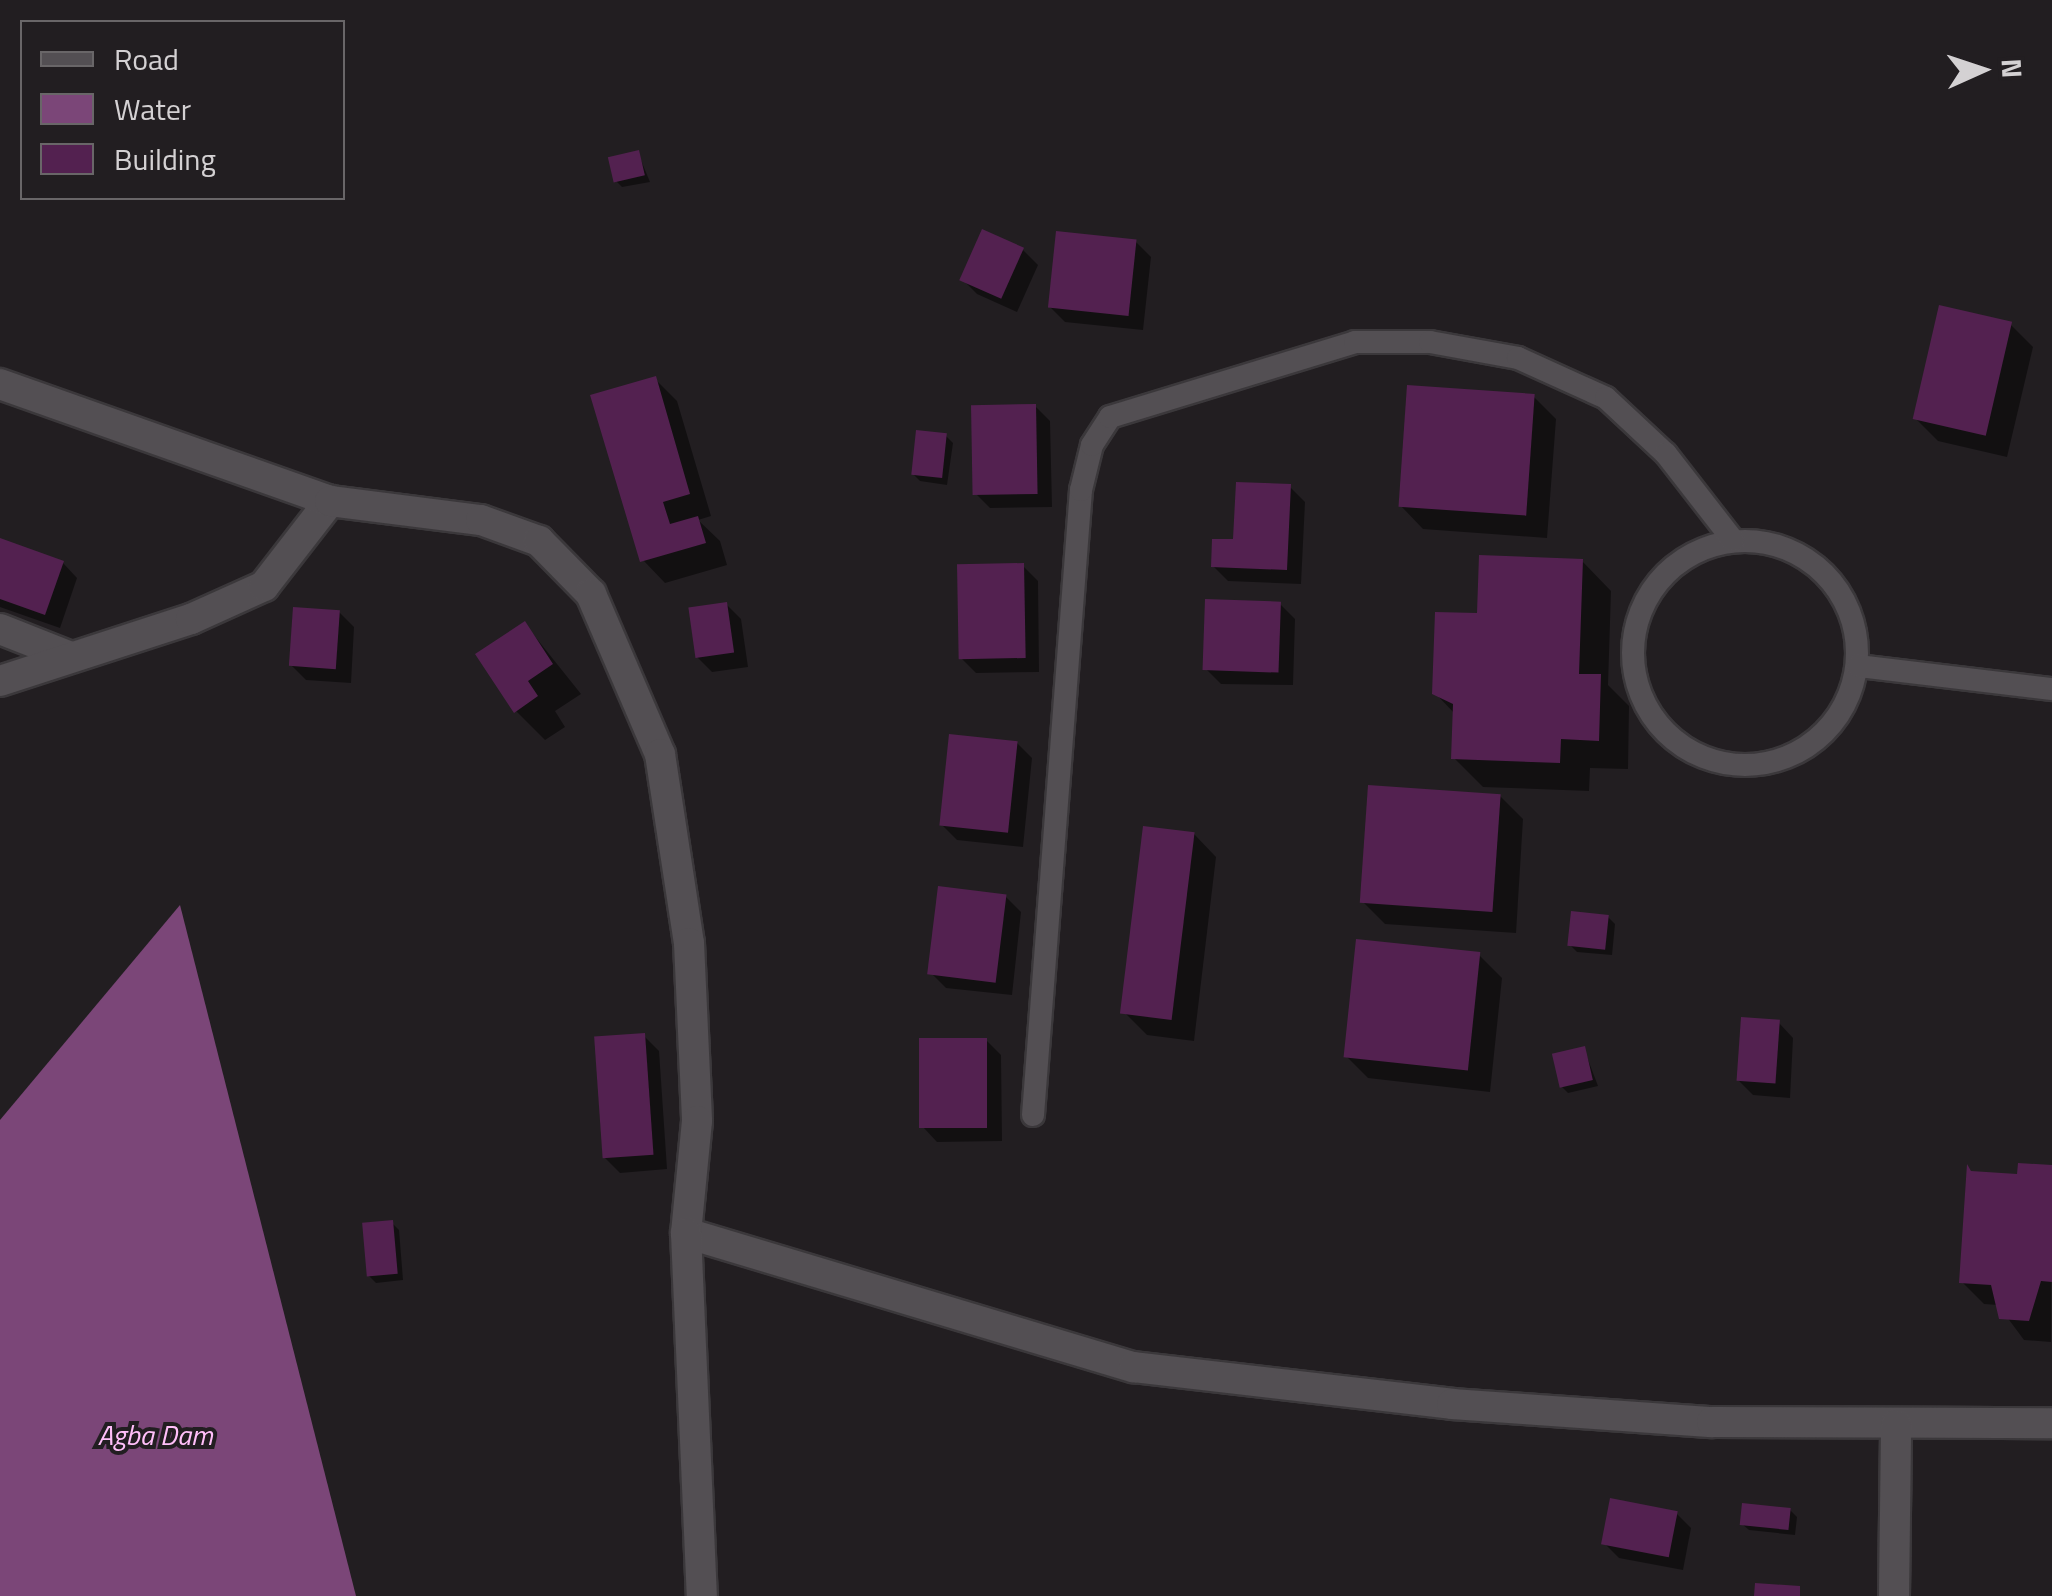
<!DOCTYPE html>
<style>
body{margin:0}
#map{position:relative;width:2052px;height:1596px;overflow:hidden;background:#221e21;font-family:"Titillium Web",sans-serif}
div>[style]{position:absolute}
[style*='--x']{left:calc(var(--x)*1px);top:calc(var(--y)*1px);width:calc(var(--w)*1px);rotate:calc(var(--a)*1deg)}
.water>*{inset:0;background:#7b4678}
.shadow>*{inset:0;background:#0007}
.building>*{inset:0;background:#532150;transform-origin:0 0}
.roads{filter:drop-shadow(2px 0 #3b383b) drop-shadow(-2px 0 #3b383b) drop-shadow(0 2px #3b383b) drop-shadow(0 -2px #3b383b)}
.service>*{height:22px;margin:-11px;padding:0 11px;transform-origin:11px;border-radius:11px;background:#534f53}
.service>.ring{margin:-11px;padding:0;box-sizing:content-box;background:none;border:22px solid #534f53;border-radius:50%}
.minor>*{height:30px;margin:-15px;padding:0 15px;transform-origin:15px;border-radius:15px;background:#534f53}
.tertiary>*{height:30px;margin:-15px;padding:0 15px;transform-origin:15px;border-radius:15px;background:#534f53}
span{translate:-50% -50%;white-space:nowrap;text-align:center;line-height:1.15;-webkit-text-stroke:8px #221e21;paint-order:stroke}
.water-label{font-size:28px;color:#ffbff9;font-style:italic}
.legend{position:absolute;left:20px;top:20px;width:325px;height:180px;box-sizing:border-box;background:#221e21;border:2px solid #696668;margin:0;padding:12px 18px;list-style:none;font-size:30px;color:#d4d1d3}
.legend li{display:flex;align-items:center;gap:20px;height:50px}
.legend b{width:50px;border:2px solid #696668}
.north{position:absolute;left:1932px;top:20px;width:100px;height:100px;-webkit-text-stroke:8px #221e21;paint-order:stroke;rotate:87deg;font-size:28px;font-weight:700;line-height:40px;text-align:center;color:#d4d1d3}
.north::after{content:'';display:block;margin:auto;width:35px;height:45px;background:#d4d1d3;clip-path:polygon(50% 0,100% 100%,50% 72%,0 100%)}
</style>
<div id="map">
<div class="water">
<i style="clip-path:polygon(180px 905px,356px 1596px,0 1596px,0 1120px)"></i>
</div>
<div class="shadow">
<i style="clip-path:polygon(638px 153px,650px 182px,622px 187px,615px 180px)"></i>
<i style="clip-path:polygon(1136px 242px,1151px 257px,1143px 330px,1065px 322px,1050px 307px)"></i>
<i style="clip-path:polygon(1023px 250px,1038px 265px,1017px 312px,977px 294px,962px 279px)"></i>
<i style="clip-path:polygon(2010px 324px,2033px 347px,2007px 457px,1938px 441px,1915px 418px)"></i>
<i style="clip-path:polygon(655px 379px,677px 401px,711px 516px,698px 520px,720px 541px,727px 565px,665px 583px,643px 560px)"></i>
<i style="clip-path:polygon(1534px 397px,1556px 419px,1547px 538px,1423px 529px,1401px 506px)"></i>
<i style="clip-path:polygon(1035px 406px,1050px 421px,1052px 507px,990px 508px,975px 493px)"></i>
<i style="clip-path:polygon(946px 436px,953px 443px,947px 485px,920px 481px,913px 474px)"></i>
<i style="clip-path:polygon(1290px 487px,1305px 502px,1301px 584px,1228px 581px,1213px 566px)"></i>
<i style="clip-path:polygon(0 541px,63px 563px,77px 578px,60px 628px,0 607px)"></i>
<i style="clip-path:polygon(1582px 561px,1611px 591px,1608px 685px,1629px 706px,1628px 769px,1590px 768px,1589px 791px,1483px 787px,1454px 758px,1455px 714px,1435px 693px,1479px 616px)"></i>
<i style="clip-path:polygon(1023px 566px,1038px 581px,1039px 672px,976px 673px,961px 658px)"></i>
<i style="clip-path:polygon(726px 604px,741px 619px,748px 667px,712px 672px,697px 657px)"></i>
<i style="clip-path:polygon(1280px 604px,1295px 619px,1293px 685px,1221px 684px,1206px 669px)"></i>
<i style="clip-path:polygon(339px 612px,354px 627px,351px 683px,306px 680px,291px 665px)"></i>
<i style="clip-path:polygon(525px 624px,581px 694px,555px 711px,565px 727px,545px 740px,516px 711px)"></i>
<i style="clip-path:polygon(1017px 743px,1032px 758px,1023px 847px,957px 840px,942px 825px)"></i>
<i style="clip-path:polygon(1500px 796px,1523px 819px,1516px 933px,1385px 924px,1363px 902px)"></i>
<i style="clip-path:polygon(1194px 834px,1216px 857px,1194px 1041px,1147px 1035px,1125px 1013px)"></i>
<i style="clip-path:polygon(1006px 897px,1021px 912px,1012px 995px,946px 988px,931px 973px)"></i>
<i style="clip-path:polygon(1608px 917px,1615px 924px,1612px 955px,1577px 952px,1570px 945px)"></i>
<i style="clip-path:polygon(1479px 955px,1502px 978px,1490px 1092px,1368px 1078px,1346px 1056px)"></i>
<i style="clip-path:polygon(1779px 1023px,1793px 1038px,1790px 1098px,1753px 1095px,1738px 1080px)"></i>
<i style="clip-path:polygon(644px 1036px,659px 1051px,667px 1169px,620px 1173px,605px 1158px)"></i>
<i style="clip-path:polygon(986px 1040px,1001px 1055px,1002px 1141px,937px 1142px,923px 1127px)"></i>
<i style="clip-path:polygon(1584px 1049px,1598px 1086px,1568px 1093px,1561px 1086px)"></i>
<i style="clip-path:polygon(2052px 1168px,2051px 1342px,2024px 1340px,1998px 1305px,1984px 1304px,1962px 1282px,1973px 1174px,2019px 1177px)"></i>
<i style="clip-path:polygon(392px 1223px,399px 1230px,403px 1280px,376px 1283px,369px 1276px)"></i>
<i style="clip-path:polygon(1790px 1510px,1797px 1517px,1795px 1535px,1749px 1530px,1742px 1524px)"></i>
<i style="clip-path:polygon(1676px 1513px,1691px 1528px,1683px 1570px,1619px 1558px,1604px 1543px)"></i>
</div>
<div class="building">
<i style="left:639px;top:150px;width:26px;height:32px;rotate:77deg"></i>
<i style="left:982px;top:229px;width:46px;height:56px;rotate:24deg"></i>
<i style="left:1056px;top:231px;width:81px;height:77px;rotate:6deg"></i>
<i style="left:1939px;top:305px;width:75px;height:117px;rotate:13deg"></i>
<i style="clip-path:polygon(656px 376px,690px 494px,663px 502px,670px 524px,698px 516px,706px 543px,640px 562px,590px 395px)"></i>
<i style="left:1407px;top:385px;width:128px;height:122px;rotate:4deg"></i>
<i style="left:1036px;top:404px;width:90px;height:65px;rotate:89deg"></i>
<i style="left:916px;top:430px;width:31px;height:45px;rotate:6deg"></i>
<i style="clip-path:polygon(1236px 482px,1291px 484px,1287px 570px,1211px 567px,1212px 539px,1233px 539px)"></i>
<i style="clip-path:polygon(0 538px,64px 561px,45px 615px,0 599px)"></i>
<i style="clip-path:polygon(1479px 555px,1583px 559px,1579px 674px,1601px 674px,1599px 741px,1561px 739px,1560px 763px,1451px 759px,1453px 704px,1432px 694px,1435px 612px,1477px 613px)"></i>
<i style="left:1024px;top:563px;width:95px;height:67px;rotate:89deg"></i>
<i style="left:1205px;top:599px;width:76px;height:71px;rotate:2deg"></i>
<i style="left:727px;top:602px;width:51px;height:39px;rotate:82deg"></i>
<i style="left:293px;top:607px;width:47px;height:59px;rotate:4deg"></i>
<i style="clip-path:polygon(525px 621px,553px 664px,528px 681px,538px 696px,514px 713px,475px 654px)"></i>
<i style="left:949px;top:734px;width:69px;height:92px;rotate:6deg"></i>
<i style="left:1368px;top:785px;width:133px;height:118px;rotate:4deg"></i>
<i style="left:1143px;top:826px;width:52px;height:189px;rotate:7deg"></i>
<i style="left:938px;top:886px;width:69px;height:89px;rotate:7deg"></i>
<i style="left:1571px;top:911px;width:38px;height:35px;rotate:6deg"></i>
<i style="left:1356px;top:939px;width:125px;height:119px;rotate:6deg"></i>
<i style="left:1741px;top:1017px;width:39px;height:64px;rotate:4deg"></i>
<i style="left:645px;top:1033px;width:122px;height:51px;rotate:86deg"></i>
<i style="left:919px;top:1038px;width:68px;height:90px"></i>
<i style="left:1585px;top:1046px;width:35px;height:34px;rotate:77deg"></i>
<i style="clip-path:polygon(2018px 1163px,2052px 1165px,2052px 1282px,2041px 1281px,2029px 1321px,1999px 1319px,1991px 1285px,1959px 1283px,1967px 1164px,1971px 1171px,2017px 1174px)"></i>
<i style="left:393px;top:1220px;width:54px;height:31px;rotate:85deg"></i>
<i style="left:1610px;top:1498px;width:69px;height:47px;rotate:11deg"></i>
<i style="left:1742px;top:1503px;width:49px;height:22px;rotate:6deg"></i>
<i style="clip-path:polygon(1755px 1583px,1800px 1586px,1800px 1596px,1754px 1596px)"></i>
</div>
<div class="roads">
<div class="service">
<i class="ring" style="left:1633px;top:541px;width:202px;height:202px"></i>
<i style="--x:1858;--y:666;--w:195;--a:6.8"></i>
<i style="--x:1033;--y:1115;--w:627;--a:-85.61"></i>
<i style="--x:1081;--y:490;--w:46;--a:-76.3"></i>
<i style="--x:1092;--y:445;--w:33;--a:-57"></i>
<i style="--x:1110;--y:417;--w:256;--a:-17"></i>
<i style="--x:1355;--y:342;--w:75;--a:0"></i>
<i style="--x:1430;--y:342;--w:89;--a:10.3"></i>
<i style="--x:1518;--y:358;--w:97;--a:24.4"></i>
<i style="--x:1606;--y:398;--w:82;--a:43"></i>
<i style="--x:1666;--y:454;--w:109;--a:52.1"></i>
</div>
<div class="minor">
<i style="--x:0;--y:629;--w:76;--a:21.5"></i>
<i style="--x:0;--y:681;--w:201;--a:-18"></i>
<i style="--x:191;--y:619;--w:80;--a:-24.3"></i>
<i style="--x:264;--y:586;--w:108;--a:-52.2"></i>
<i style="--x:686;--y:1233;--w:468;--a:16.7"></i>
<i style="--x:1134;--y:1367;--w:320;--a:6.6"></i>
<i style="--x:1452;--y:1404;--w:261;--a:4"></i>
<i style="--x:1712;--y:1422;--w:340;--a:0.2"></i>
<i style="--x:1894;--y:1596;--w:171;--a:-89.3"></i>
</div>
<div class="tertiary">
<i style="--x:0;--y:384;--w:350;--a:19.5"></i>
<i style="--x:330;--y:501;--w:152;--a:7.2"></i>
<i style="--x:481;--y:520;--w:62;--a:19.9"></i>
<i style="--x:539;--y:541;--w:74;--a:45.5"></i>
<i style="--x:591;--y:594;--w:174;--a:66.7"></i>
<i style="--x:660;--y:754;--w:191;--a:81.3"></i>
<i style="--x:689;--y:943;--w:178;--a:87.4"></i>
<i style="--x:697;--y:1121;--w:113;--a:95.6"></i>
<i style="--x:686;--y:1233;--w:363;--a:87.5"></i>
</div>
</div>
<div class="water-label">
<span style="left:155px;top:1435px">Agba Dam</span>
</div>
<ul class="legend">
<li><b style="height:12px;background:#534f53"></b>Road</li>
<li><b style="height:28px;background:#7b4678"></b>Water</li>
<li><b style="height:28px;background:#532150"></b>Building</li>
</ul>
<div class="north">N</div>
</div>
